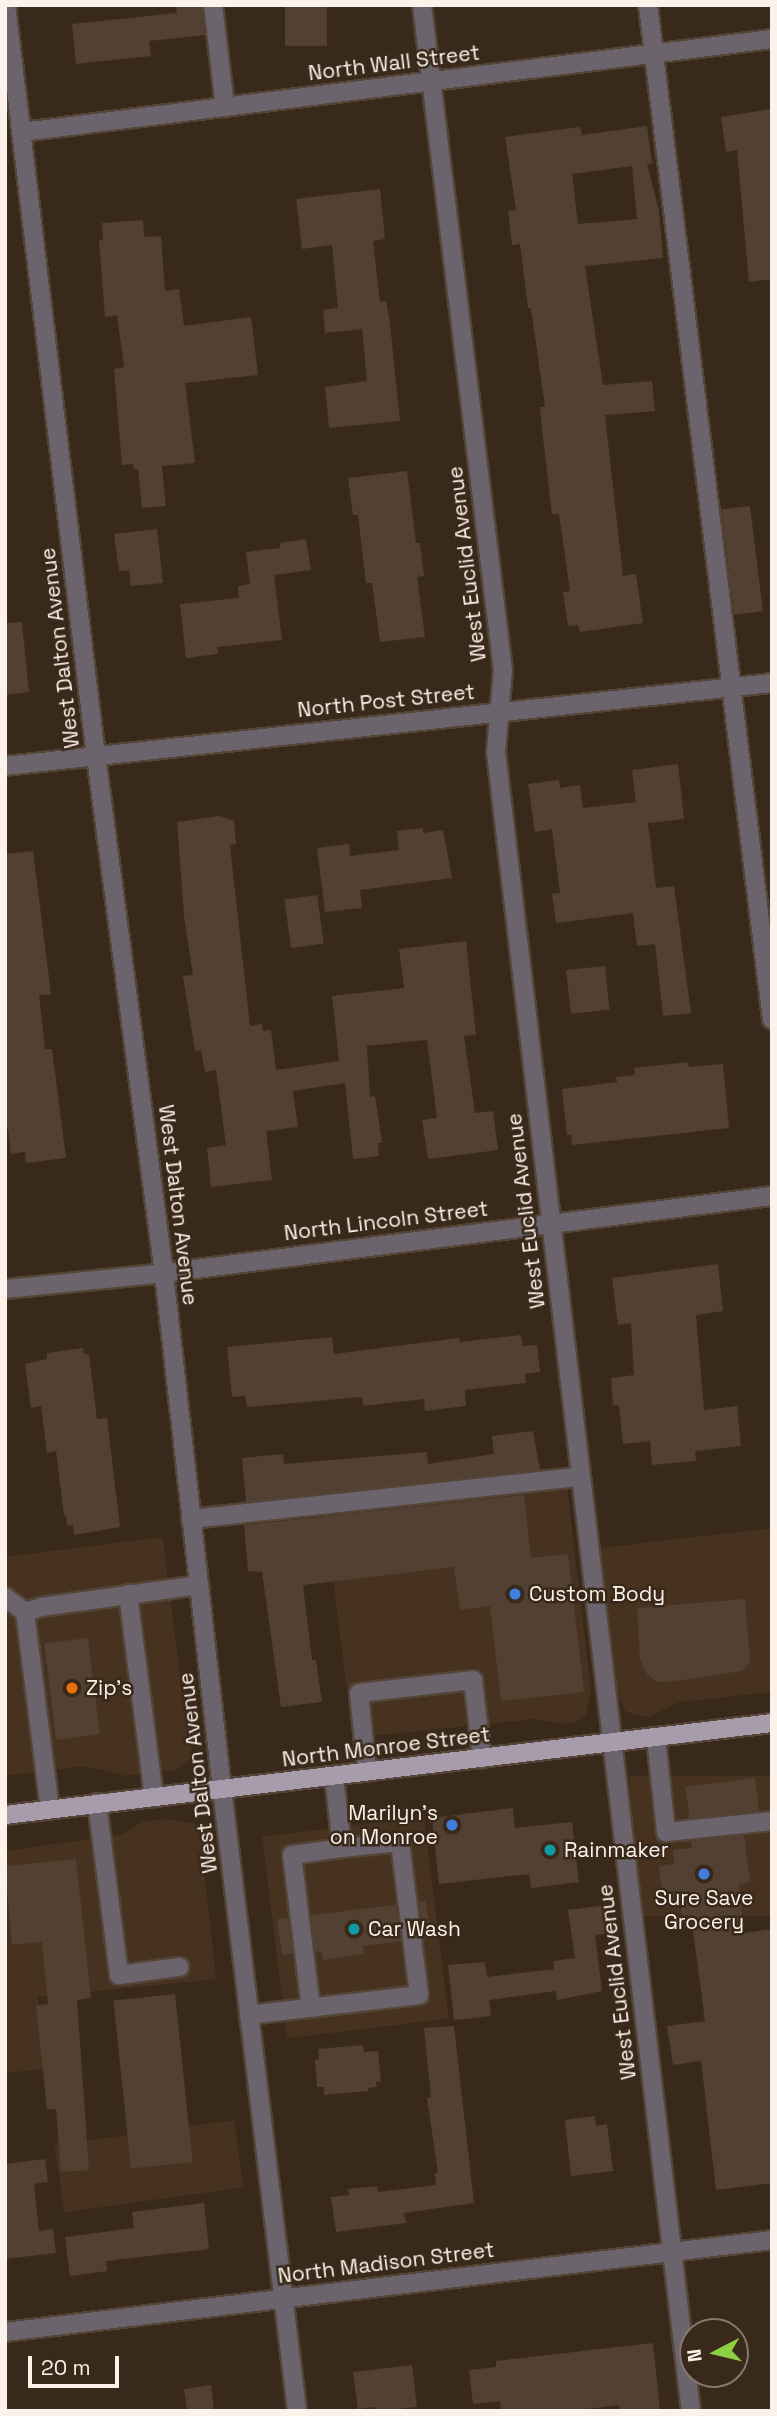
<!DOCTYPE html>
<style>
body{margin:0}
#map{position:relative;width:777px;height:2416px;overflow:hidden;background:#39291b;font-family:"Space Grotesk",sans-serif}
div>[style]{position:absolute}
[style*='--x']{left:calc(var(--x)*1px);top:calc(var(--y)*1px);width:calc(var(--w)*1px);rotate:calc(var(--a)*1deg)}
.built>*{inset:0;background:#47311f;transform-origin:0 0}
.building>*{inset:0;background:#524132;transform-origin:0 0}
.roads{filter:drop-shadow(2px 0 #544538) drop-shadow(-2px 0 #544538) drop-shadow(0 2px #544538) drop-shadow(0 -2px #544538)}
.minor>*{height:18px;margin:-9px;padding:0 9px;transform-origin:9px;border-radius:9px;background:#6b646c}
.major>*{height:18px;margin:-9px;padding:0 9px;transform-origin:9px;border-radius:9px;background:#a89bac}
.dots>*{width:19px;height:19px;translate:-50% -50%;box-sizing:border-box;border:4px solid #39291b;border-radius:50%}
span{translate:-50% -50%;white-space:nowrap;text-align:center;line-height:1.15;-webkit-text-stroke:5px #39291b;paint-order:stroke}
.street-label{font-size:21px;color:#fdf2e9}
.poi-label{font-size:21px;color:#fdf2e9}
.left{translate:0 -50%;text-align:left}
.right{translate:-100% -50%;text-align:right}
.frame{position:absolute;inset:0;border:7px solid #fdf2e9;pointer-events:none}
.north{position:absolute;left:679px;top:2318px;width:70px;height:70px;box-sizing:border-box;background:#39291b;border:2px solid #87796d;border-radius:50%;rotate:263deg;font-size:19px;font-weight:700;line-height:28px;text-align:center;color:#fdf2e9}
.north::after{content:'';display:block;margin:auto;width:24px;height:32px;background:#8ece43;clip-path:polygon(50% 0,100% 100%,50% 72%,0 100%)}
.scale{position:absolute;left:28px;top:2356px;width:91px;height:32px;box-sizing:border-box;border:4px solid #fdf2e9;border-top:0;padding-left:9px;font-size:21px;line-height:24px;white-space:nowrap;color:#fdf2e9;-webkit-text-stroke:5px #39291b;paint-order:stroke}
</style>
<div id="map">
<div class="built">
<i style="clip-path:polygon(567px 1486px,591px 1690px,586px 1715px,580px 1720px,563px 1724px,535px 1719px,353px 1738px,325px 1515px)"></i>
<i style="clip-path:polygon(772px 1528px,772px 1692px,680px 1702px,648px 1717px,626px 1712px,618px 1697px,600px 1548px)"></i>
<i style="clip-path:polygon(163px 1537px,183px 1702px,193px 1736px,190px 1758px,176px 1770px,126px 1776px,85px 1766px,5px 1776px,5px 1557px)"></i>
<i style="left:772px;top:1776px;width:140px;height:142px;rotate:90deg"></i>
<i style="left:424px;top:1817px;width:203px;height:163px;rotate:83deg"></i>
<i style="clip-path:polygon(166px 1819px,193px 1823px,204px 1834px,203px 1861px,216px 1979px,38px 1997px,45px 2069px,5px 2073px,5px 1851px,120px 1835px,143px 1822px)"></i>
<i style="left:234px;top:2120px;width:68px;height:181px;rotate:82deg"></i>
</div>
<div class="building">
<i style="clip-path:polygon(176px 5px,202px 5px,205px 35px,149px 41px,151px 56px,76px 64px,72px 24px,177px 13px)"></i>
<i style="left:285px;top:5px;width:42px;height:41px"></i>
<i style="clip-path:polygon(772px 109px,772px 279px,749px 282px,737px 150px,726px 152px,721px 117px)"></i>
<i style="clip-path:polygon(evenodd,647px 126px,652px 163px,647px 164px,659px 211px,663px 258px,585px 266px,603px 385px,652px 381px,655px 411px,605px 415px,623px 576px,636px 574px,643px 623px,580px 632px,578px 625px,568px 626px,563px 592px,570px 591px,559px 514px,552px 514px,542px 430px,540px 407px,545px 407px,531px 308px,528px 308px,520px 244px,512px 245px,508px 211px,516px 210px,505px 137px,580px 127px,582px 135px,647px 126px,632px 166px,637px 219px,578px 224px,572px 174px,632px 166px)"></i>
<i style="clip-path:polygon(380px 189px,385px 239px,373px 241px,380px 302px,386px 301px,390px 323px,400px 421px,329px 428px,325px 387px,367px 381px,362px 329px,325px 333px,323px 310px,338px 308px,332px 245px,302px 249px,296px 199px)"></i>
<i style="clip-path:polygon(143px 220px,144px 237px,161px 236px,165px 291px,179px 289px,184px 326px,251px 317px,258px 375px,185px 383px,195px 463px,162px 466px,166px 506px,142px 508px,138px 469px,134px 469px,133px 464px,122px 465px,114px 369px,124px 367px,117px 315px,105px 317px,99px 240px,103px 239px,102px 223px)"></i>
<i style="clip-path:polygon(407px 471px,416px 543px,420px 543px,424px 576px,417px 577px,425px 637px,380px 642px,372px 583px,366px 583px,358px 515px,353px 515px,348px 478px)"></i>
<i style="left:750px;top:506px;width:106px;height:29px;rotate:83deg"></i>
<i style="clip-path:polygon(157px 529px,163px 583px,131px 586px,129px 570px,119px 571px,114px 534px)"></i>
<i style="clip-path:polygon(306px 539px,311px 570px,274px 575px,282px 640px,217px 647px,218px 654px,186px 658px,180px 604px,239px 598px,238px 586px,250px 584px,246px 552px,280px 548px,280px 543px)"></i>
<i style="clip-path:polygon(22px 622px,29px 692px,5px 695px,5px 623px)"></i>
<i style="clip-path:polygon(678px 764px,684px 819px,648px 823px,656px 888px,674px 886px,691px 1013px,663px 1016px,655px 944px,637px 946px,633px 913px,556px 923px,552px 894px,560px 893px,552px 829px,535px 832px,528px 784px,559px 780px,560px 788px,580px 785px,583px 808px,636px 802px,632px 770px)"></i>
<i style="clip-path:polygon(219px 816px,234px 821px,236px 844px,230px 845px,250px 1026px,262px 1024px,263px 1031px,271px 1030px,276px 1070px,339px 1061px,332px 996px,404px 988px,399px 949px,466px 941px,476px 1035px,464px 1036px,475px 1113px,493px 1111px,498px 1150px,428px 1159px,422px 1120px,437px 1118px,427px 1040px,367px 1046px,370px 1097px,375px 1096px,382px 1143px,378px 1143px,379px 1156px,353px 1159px,345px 1083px,293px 1091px,298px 1127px,266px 1131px,272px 1180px,211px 1187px,207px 1148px,226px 1145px,216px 1070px,205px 1072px,201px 1050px,195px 1051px,183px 976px,193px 975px,184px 916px,177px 822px)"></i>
<i style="clip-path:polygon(423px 828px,423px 833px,443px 830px,452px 878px,360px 890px,362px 908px,325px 912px,317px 848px,349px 844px,350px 856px,399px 850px,397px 831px)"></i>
<i style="clip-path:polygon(33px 851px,51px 994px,39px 995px,45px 1049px,52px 1049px,66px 1158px,26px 1163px,25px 1152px,11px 1154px,8px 1128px,5px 1129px,5px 854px)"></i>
<i style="left:317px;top:895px;width:49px;height:33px;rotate:82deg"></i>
<i style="left:605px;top:966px;width:44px;height:39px;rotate:84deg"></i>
<i style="clip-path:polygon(688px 1062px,689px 1067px,723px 1064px,729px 1128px,572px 1145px,571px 1135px,567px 1135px,562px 1089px,617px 1082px,616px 1077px,635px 1075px,634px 1068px)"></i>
<i style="clip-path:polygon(718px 1264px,723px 1311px,696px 1315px,704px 1410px,737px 1406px,741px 1446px,695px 1451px,696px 1461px,652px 1465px,650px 1441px,623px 1444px,619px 1405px,613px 1405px,611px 1378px,634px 1375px,631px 1323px,618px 1325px,612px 1278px)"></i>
<i style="clip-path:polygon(521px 1335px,523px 1346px,537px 1345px,540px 1372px,525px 1374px,526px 1383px,465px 1390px,466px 1406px,425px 1411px,424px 1399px,363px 1406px,362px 1397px,247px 1407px,245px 1396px,232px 1397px,227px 1347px,332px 1337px,334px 1354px,459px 1338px,460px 1342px)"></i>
<i style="clip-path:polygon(83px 1348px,84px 1354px,89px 1354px,97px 1419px,107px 1418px,120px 1527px,74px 1535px,73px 1525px,67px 1526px,66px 1516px,64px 1516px,56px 1451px,47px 1453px,41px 1406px,31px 1408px,25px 1364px,47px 1359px,47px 1353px)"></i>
<i style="clip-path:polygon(533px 1431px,540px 1470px,246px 1502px,242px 1458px,283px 1454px,284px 1464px,427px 1452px,428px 1464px,494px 1454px,492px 1436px)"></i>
<i style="clip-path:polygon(524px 1495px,531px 1558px,568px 1554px,584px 1692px,501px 1701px,490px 1606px,460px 1610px,454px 1567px,303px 1585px,312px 1660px,316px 1660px,322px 1702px,281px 1707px,262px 1572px,248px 1571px,244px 1525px)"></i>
<i style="clip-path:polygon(745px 1599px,750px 1662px,742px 1671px,669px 1682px,656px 1682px,647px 1674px,640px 1659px,637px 1608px)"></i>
<i style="left:88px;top:1638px;width:97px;height:44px;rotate:83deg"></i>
<i style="left:755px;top:1778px;width:33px;height:70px;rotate:83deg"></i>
<i style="clip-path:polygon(513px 1808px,515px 1828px,572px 1822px,579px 1882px,531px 1888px,529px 1874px,439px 1884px,432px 1818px)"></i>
<i style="clip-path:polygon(744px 1835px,750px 1882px,739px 1884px,744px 1933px,772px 1929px,772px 2183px,716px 2190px,701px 2061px,673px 2065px,667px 2026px,705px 2021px,691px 1916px,682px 1917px,681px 1906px,664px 1907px,659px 1866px,674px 1864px,673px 1850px,692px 1848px,691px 1841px)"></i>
<i style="clip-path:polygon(76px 1859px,91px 1998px,77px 2000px,89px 2170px,61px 2172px,56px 2109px,47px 2110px,36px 2005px,48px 2004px,42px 1942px,12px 1945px,5px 1866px)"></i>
<i style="left:426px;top:1901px;width:37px;height:7px;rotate:82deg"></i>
<i style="clip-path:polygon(396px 1905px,401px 1941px,363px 1946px,364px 1954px,323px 1960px,322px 1951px,315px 1952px,311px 1915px)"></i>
<i style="clip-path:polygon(607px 1905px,611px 1933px,595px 1935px,602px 1991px,557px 2000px,556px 1991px,489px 2000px,491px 2016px,454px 2020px,448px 1965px,485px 1962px,487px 1977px,554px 1969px,553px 1961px,575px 1958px,568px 1910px)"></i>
<i style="left:288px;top:1918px;width:36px;height:11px;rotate:82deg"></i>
<i style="left:175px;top:1994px;width:169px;height:62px;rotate:84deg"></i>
<i style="clip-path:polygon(454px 2026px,474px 2203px,404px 2213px,406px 2223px,336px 2232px,331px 2197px,349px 2195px,348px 2189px,377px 2186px,378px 2192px,436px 2185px,435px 2173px,438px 2173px,427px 2098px,431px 2097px,424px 2028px)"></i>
<i style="clip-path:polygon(363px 2045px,364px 2052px,378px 2051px,381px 2082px,376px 2082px,377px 2087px,368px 2088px,368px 2091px,324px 2095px,324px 2087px,317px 2087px,315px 2060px,319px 2059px,318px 2049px)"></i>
<i style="clip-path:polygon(595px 2116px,596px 2126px,607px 2124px,613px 2171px,571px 2176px,565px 2120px)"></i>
<i style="clip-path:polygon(45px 2159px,48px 2182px,34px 2184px,39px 2231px,53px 2229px,56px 2253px,5px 2259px,5px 2164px)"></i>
<i style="clip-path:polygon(204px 2203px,209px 2249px,106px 2261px,107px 2271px,70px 2276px,65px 2237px,134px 2228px,132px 2212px)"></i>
<i style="clip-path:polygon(653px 2343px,660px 2411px,620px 2411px,619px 2405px,571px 2411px,501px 2411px,500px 2401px,473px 2404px,469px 2370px,496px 2367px,496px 2361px)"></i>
<i style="clip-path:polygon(412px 2365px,417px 2407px,380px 2411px,375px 2411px,375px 2407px,358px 2409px,353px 2372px)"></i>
<i style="clip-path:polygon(211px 2385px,214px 2411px,187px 2411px,184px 2389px)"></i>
</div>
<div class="roads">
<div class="minor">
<i style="--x:6;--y:5;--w:756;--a:83.17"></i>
<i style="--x:96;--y:756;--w:521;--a:82.51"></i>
<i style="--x:164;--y:1273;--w:519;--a:83.59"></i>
<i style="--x:222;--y:1789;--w:627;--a:83.12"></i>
<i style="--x:213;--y:5;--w:103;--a:83.3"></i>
<i style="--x:422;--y:5;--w:670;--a:83.06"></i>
<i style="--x:503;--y:670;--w:82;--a:94.9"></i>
<i style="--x:496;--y:752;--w:1670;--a:83.3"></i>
<i style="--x:648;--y:5;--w:1022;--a:83.03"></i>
<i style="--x:22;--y:132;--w:756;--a:-7.07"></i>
<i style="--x:5;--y:766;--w:771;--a:-6.18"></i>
<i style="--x:5;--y:1289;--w:160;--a:-5.7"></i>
<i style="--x:164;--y:1273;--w:613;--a:-7.22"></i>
<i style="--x:191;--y:1519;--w:391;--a:-6.2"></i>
<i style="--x:128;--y:1594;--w:205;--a:82.7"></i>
<i style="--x:5;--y:1597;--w:25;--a:37"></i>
<i style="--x:25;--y:1612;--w:17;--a:-17"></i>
<i style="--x:41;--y:1607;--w:160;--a:-7.9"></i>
<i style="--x:25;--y:1612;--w:199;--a:82.8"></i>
<i style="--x:656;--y:1738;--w:95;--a:83.9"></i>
<i style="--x:666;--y:1832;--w:107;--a:-5.9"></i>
<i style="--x:367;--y:1772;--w:79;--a:-95.8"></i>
<i style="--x:359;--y:1693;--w:115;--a:-6.5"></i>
<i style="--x:473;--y:1680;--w:79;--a:83.4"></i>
<i style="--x:97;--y:1803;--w:173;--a:82.7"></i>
<i style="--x:119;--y:1975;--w:61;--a:-7.6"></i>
<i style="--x:311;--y:2008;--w:154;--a:-97.1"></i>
<i style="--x:292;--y:1855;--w:50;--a:-8"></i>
<i style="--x:249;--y:2015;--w:171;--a:-6.7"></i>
<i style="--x:419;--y:1995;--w:154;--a:-97.1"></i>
<i style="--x:400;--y:1842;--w:58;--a:174.1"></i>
<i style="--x:342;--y:1848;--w:72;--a:-96.3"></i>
<i style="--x:5;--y:2332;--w:772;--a:-6.84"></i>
</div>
<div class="major">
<i style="--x:5;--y:1815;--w:772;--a:-6.84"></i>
</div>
</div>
<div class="dots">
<i style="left:515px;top:1594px;background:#3f7fe0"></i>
<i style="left:72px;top:1688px;background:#e8710a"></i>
<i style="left:452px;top:1825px;background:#3f7fe0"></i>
<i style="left:550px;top:1850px;background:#0f9aa8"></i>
<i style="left:704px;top:1874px;background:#3f7fe0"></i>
<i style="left:354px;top:1929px;background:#0f9aa8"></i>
</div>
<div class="street-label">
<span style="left:394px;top:63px;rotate:-7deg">North Wall Street</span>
<span style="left:467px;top:564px;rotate:-97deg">West Euclid Avenue</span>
<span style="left:60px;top:648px;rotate:-97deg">West Dalton Avenue</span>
<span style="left:386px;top:701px;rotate:-6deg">North Post Street</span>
<span style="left:178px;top:1205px;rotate:83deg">West Dalton Avenue</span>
<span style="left:526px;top:1211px;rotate:-97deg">West Euclid Avenue</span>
<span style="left:386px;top:1221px;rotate:-7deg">North Lincoln Street</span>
<span style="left:386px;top:1747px;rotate:-7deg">North Monroe Street</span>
<span style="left:198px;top:1773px;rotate:-97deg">West Dalton Avenue</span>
<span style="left:617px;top:1982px;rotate:-97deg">West Euclid Avenue</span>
<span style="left:386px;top:2263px;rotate:-7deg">North Madison Street</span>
</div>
<div class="poi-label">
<span class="left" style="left:529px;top:1594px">Custom Body</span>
<span class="left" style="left:86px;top:1688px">Zip's</span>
<span class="right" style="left:438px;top:1825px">Marilyn's<br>on Monroe</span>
<span class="left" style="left:564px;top:1850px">Rainmaker</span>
<span style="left:704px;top:1910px">Sure Save<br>Grocery</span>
<span class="left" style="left:368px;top:1929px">Car Wash</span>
</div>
<div class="frame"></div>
<div class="north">N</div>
<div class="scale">20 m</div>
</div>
